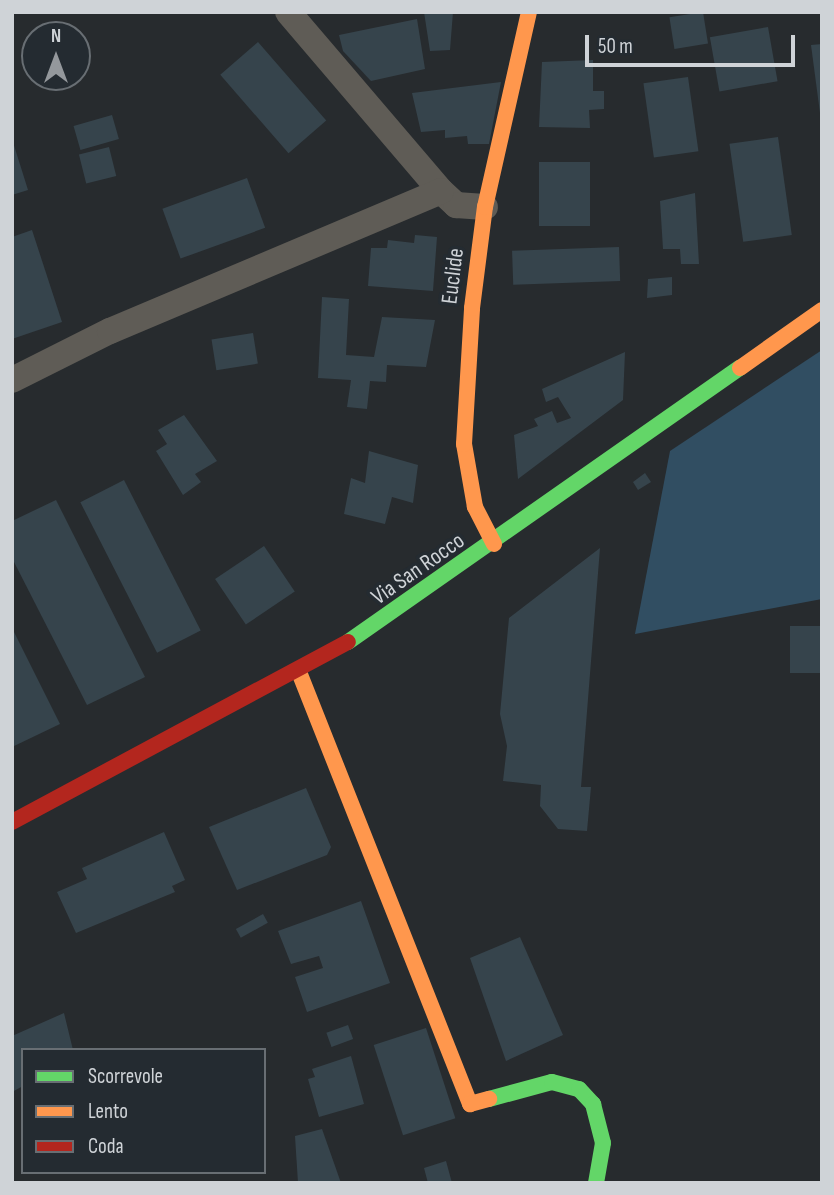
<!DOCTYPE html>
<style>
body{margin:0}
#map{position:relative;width:834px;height:1195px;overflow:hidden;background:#272b2e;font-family:"Sofia Sans Condensed",sans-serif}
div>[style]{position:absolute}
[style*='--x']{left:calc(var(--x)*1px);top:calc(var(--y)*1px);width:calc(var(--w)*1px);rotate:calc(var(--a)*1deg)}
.green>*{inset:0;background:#314e62}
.building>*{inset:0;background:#36444c;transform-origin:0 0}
.street>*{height:26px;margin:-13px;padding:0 13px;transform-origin:13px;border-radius:13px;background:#5f5c56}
.fast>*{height:16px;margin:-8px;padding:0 8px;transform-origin:8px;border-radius:8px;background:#63d668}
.slow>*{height:16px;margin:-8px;padding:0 8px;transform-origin:8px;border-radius:8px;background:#ff974d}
.jam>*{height:16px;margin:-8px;padding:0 8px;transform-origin:8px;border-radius:8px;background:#b3261e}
span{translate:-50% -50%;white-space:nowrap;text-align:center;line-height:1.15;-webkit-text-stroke:7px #242b31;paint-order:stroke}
.street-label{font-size:23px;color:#cfd3d7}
.frame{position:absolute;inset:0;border:14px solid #cfd3d7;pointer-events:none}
.legend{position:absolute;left:21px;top:1048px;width:245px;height:126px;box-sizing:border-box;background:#242b31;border:2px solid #686e73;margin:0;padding:9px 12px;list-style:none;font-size:21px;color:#cfd3d7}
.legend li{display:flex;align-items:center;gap:14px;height:35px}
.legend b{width:35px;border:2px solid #686e73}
.north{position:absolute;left:21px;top:21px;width:70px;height:70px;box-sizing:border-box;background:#242b31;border:2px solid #686e73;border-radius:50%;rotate:0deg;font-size:19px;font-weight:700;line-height:28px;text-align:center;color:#cfd3d7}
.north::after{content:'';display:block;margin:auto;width:24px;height:32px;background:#94989c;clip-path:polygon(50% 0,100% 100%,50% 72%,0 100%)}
.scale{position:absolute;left:585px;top:35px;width:210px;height:32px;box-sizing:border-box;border:4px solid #cfd3d7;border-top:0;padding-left:9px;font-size:21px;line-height:24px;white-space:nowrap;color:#cfd3d7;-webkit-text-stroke:5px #242b31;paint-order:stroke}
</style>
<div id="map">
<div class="green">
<i style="clip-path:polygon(822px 350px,822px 599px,635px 634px,670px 451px)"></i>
</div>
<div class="building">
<i style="clip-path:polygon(424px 12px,453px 12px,450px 50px,430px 51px)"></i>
<i style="left:703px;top:12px;width:32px;height:34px;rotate:81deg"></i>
<i style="clip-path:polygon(417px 19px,425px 69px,371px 81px,343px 51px,339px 35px)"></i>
<i style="left:768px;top:27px;width:55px;height:59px;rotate:80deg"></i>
<i style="left:258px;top:42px;width:104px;height:50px;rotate:49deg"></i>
<i style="clip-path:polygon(822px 44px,822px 113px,820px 113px,811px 45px)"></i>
<i style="clip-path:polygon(593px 60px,593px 91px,604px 91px,604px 109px,589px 110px,590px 128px,539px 127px,542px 62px)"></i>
<i style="left:688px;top:77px;width:75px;height:45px;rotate:82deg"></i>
<i style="clip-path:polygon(501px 82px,489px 144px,468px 144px,467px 136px,445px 138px,445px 130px,421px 132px,412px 93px)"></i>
<i style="left:112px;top:115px;width:25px;height:40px;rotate:74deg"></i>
<i style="left:778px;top:137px;width:99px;height:49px;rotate:82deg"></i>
<i style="clip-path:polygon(12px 139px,28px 190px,12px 195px)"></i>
<i style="left:109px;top:147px;width:30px;height:31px;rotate:76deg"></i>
<i style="left:539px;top:162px;width:51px;height:64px"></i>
<i style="left:247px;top:178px;width:53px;height:90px;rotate:70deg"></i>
<i style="clip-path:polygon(695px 193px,699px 264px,681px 264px,680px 249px,663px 249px,660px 201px)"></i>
<i style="clip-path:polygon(32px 230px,62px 322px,12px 339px,12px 237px)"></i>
<i style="clip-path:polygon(415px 235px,437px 237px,433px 291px,368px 286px,371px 248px,387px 248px,388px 240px,414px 243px)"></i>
<i style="left:619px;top:247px;width:34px;height:107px;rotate:88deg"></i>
<i style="clip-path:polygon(672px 277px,672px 295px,647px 298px,648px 279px)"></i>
<i style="clip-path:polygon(322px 297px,349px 299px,346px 355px,374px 357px,382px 317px,435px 320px,426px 367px,387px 365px,386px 382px,370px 381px,367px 409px,347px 407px,351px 380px,318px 378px)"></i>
<i style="left:253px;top:333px;width:31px;height:42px;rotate:81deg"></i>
<i style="clip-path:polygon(625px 352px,623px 400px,518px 479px,514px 435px,538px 426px,534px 419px,552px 411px,557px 423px,571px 418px,558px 397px,546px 402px,542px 389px)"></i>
<i style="clip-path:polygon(184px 415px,217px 461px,195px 474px,201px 482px,183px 495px,156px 451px,167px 444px,158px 430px)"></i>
<i style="clip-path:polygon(369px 451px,418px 465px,413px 503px,392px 497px,385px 524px,344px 514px,351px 478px,365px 483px)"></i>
<i style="clip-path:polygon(645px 473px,651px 482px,638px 490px,633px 482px)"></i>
<i style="left:124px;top:480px;width:169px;height:49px;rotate:63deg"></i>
<i style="clip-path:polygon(56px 500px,145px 677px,87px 705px,12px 558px,12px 521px)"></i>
<i style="left:264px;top:546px;width:55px;height:59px;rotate:56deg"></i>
<i style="clip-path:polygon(600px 548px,581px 787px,591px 787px,587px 831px,558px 829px,540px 806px,541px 785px,503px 781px,507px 746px,500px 714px,509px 618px)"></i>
<i style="left:822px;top:626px;width:47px;height:32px;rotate:90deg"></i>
<i style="clip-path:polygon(12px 628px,60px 724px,12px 747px)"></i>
<i style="clip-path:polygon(306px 788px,331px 847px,327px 855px,237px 890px,209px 827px)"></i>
<i style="clip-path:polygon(164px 832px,185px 880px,172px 886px,175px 892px,76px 933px,57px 892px,87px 879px,82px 868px)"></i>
<i style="clip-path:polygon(361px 901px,390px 983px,307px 1012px,295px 977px,323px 968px,319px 956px,291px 964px,278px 931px)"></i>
<i style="left:263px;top:914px;width:10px;height:31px;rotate:61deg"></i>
<i style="clip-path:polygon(520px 937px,563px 1035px,506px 1061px,470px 958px)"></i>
<i style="clip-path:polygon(64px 1013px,73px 1050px,23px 1050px,23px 1086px,12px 1092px,12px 1036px)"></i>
<i style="left:348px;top:1025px;width:15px;height:23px;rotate:70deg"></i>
<i style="left:426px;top:1028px;width:95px;height:55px;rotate:72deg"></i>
<i style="clip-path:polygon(351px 1056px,364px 1104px,319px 1117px,308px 1079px,315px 1077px,312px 1069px)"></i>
<i style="clip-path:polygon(322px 1129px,341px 1183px,298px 1183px,295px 1136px)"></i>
<i style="clip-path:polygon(446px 1161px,452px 1183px,428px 1183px,424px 1168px)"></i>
</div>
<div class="street">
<i style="--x:288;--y:12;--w:235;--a:49.5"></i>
<i style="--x:441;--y:191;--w:21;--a:43"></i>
<i style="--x:456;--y:205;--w:29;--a:4"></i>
<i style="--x:12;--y:380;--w:110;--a:-26.6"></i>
<i style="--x:110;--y:331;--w:359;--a:-22.9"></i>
</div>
<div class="fast">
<i style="--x:348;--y:642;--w:478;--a:-35"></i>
<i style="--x:489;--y:1099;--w:65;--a:-15.1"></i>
<i style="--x:552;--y:1082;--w:28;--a:15"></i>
<i style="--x:579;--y:1089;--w:21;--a:47"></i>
<i style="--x:593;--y:1104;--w:40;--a:75.6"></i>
<i style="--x:603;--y:1143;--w:41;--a:99.9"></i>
</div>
<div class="slow">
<i style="--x:740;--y:368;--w:100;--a:-35.3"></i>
<i style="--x:494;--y:544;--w:42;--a:-117.2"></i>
<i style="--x:475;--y:507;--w:64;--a:-99.9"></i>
<i style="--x:464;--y:444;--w:136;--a:-86.6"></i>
<i style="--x:472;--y:308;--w:102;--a:-82.7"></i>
<i style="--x:485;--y:207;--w:200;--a:-77.3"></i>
<i style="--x:299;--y:672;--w:465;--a:68.4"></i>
<i style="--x:470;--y:1104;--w:20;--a:-15"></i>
</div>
<div class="jam">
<i style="--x:12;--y:822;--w:381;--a:-28.2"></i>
</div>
<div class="street-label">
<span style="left:453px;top:276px;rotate:-83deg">Euclide</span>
<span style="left:418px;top:569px;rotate:-35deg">Via San Rocco</span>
</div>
<div class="frame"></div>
<ul class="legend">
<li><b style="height:9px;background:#63d668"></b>Scorrevole</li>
<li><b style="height:9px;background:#ff974d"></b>Lento</li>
<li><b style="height:9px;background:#b3261e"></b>Coda</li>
</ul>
<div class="north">N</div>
<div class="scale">50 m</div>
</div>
